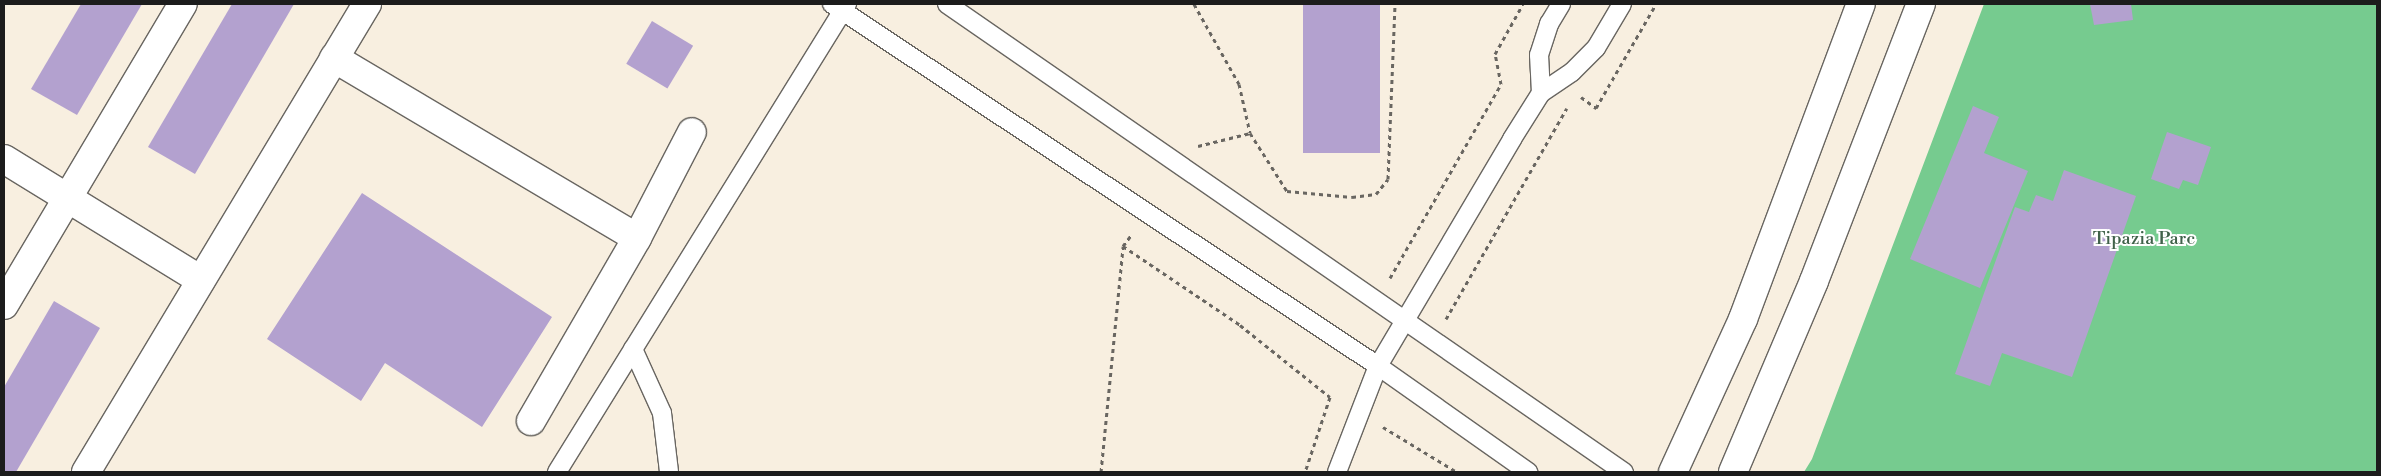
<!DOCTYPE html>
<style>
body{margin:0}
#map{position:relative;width:2381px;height:476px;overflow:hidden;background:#f8efe0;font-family:"Libre Bodoni",serif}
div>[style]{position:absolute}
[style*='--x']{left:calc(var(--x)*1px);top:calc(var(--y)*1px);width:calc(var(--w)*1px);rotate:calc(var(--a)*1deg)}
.green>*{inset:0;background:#76cb8f}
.building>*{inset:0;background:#b3a1cf;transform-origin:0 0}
.path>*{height:3px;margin-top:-1.5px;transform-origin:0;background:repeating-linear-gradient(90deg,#696661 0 4px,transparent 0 8px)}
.roads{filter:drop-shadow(1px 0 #696661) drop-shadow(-1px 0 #696661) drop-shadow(0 1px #696661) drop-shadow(0 -1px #696661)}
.service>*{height:18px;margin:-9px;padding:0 9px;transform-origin:9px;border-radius:9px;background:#fff}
.minor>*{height:28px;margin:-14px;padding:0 14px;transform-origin:14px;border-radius:14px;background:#fff}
.tertiary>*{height:28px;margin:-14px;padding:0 14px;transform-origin:14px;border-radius:14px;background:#fff}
span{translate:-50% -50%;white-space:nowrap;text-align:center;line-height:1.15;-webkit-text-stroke:4px #fff;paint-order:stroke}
.park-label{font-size:18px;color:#40624a}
.frame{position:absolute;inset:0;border:5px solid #1c1c1c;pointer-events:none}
</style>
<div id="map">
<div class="green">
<i style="clip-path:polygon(1984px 4px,2377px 4px,2377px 472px,1804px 472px,1812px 459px)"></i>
</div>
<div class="building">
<i style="clip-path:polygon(81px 4px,142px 4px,77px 115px,31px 89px)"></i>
<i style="clip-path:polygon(232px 4px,294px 4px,195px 174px,148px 147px)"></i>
<i style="left:1303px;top:4px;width:77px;height:149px"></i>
<i style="clip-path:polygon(2090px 4px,2131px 4px,2133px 20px,2094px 25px)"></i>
<i style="left:652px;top:21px;width:48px;height:50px;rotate:31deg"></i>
<i style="clip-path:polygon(1973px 106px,1999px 117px,1984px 153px,2028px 171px,1980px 288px,1910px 259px)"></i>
<i style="clip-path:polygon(2167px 132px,2211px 147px,2198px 185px,2183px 180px,2179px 189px,2151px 179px)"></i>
<i style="clip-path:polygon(2064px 170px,2136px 196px,2072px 377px,2002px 353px,1990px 386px,1955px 374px,2015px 207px,2029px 212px,2036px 195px,2053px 201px)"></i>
<i style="clip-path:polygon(362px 193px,552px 317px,482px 427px,385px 363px,361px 401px,267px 339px)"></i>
<i style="clip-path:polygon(54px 301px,100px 328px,16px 472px,4px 472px,4px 387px)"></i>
</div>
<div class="path">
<i style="--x:1194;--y:4;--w:92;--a:60.6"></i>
<i style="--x:1239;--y:84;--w:50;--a:77.3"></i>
<i style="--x:1250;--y:133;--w:69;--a:57.5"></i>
<i style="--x:1287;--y:191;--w:65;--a:5.3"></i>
<i style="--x:1352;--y:197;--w:24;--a:-7"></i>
<i style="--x:1376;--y:194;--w:19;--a:-51"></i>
<i style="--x:1388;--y:179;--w:175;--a:-87.7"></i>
<i style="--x:1581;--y:97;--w:19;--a:36"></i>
<i style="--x:1596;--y:108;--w:120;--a:-60"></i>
<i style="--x:1198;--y:146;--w:54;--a:-14"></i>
<i style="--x:1123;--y:246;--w:141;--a:34"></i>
<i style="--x:1240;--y:325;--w:115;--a:38.7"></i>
<i style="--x:1330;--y:397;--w:79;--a:108.4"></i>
<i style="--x:1390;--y:278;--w:224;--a:-60.2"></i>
<i style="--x:1501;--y:84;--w:31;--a:-101"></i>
<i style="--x:1495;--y:54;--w:57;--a:-60.8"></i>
<i style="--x:1446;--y:319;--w:243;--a:-60.2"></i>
<i style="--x:1383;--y:427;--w:87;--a:31.3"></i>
<i style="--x:1101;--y:472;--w:227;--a:-84.4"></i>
<i style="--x:1123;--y:246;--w:15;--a:-53"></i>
</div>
<div class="roads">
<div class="service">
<i style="--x:832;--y:4;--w:655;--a:33.54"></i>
<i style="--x:1378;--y:366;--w:184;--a:35.2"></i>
<i style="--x:947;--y:4;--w:823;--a:34.66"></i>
<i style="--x:1541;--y:93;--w:38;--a:-93"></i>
<i style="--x:1539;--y:55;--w:33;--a:-72"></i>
<i style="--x:1549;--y:24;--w:23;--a:-59"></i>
<i style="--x:633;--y:349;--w:70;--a:65.6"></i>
<i style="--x:662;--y:413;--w:59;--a:83.2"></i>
<i style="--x:557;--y:472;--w:551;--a:-58.22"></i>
<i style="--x:1337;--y:472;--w:114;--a:-68.9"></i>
<i style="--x:1378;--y:366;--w:264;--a:-59.4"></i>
<i style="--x:1512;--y:139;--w:54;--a:-57.8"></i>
<i style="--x:1541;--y:93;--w:37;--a:-34"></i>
<i style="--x:1572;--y:72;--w:34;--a:-45"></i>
<i style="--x:1596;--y:48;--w:51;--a:-59.4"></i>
</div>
<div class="minor">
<i style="--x:334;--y:58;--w:352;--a:30.7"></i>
<i style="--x:4;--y:159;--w:231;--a:31.6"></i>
<i style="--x:4;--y:305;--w:350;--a:-59.3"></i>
<i style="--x:531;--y:421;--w:211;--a:-59.9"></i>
<i style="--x:637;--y:238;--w:119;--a:-62.6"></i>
<i style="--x:86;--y:472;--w:546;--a:-59.02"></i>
</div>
<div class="tertiary">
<i style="--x:1673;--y:472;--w:168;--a:-65.4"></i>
<i style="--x:1743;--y:319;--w:336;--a:-69.5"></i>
<i style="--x:1733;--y:472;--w:207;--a:-67"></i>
<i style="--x:1814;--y:281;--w:297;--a:-68.9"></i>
</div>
</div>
<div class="park-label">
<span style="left:2144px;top:239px">Tipazia Parc</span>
</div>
<div class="frame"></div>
</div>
